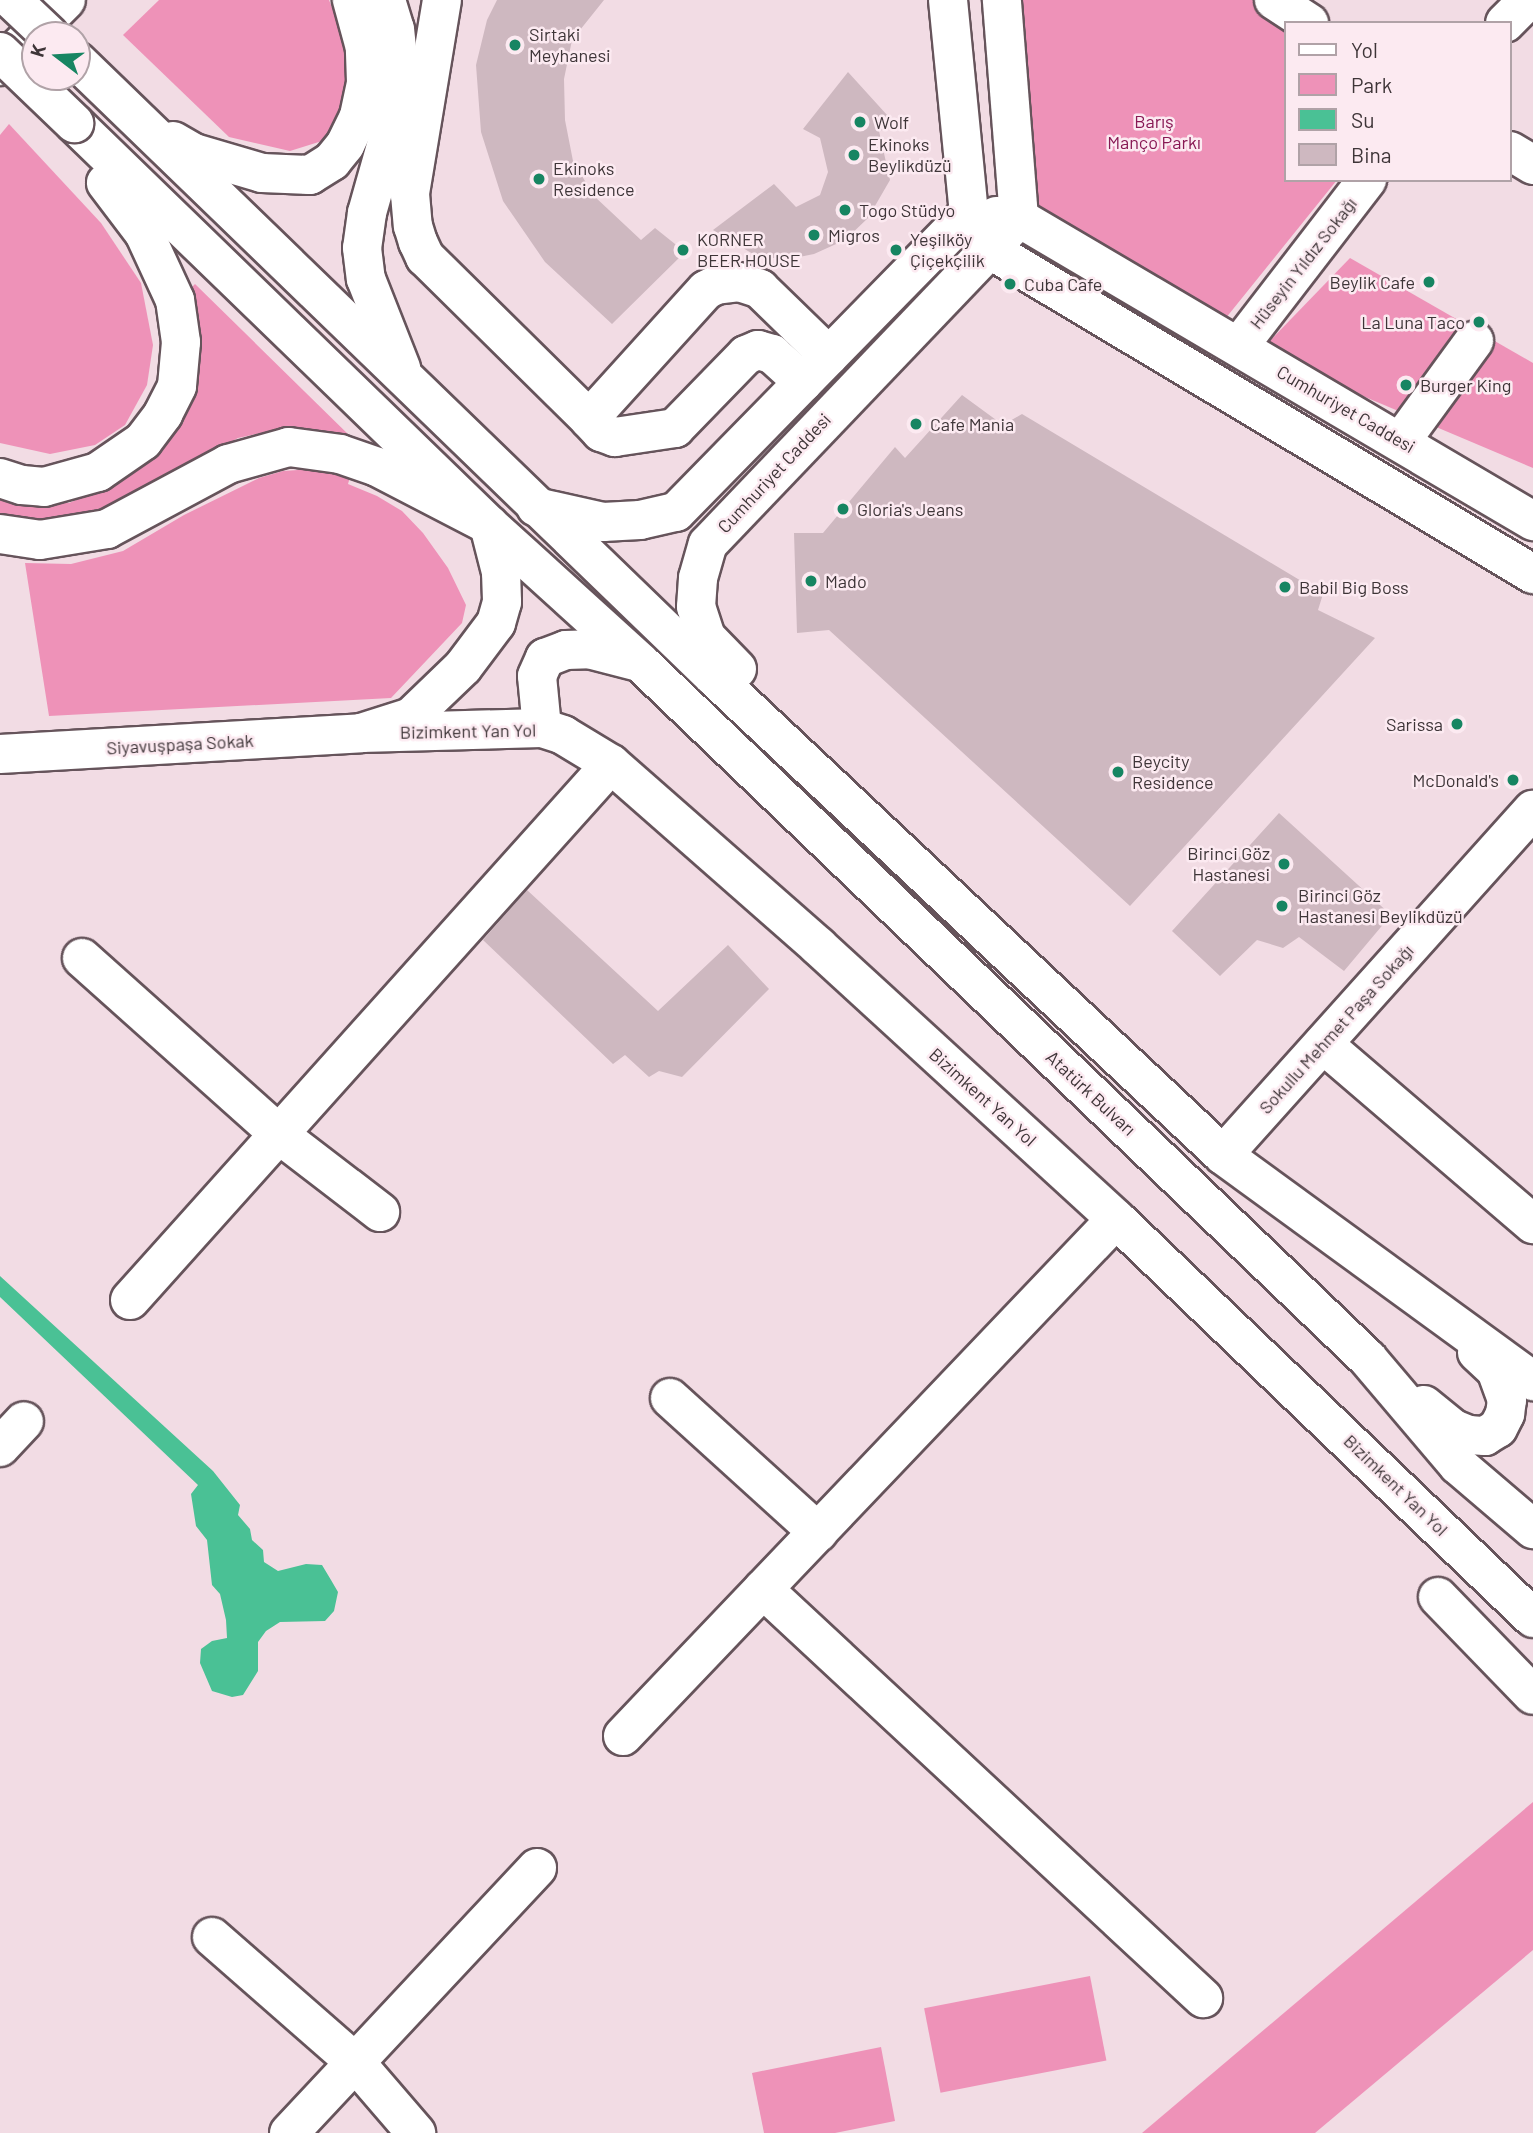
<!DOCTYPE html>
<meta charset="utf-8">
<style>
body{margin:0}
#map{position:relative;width:1533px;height:2133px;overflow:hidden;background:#f2dce4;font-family:Barlow,sans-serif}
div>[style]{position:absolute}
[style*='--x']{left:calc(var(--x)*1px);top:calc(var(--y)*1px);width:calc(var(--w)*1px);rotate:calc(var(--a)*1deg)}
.green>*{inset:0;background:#ee92b8;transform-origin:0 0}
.water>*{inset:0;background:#4ac195}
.building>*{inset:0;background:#ceb8c0}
.roads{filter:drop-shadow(2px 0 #66545b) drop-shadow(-2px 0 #66545b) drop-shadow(0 2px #66545b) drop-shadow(0 -2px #66545b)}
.minor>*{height:38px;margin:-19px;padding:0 19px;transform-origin:19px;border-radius:19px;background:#fff}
.major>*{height:38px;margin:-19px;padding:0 19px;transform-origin:19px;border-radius:19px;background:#fff}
.bridges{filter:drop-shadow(2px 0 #66545b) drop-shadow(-2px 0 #66545b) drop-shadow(0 2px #66545b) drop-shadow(0 -2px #66545b)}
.major-bridge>*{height:38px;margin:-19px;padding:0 19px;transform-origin:19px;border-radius:19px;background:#fff}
.dots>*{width:19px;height:19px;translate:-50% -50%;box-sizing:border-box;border:4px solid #fceaf1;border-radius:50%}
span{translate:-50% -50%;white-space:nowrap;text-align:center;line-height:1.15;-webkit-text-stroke:5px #fceaf1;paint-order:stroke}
.poi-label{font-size:18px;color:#3e3538}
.left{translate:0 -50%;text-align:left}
.right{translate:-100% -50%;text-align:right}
.park-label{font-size:18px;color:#881854}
.street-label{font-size:18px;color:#3e3538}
.legend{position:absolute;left:1284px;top:21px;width:228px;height:161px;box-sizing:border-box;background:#fceaf1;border:2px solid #b0a2a7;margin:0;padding:9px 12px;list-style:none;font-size:21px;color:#3e3538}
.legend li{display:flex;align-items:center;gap:14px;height:35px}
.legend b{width:35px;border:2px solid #b0a2a7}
.north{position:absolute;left:21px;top:21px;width:70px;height:70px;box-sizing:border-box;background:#fceaf1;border:2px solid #b0a2a7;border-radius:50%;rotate:287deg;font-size:19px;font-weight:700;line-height:28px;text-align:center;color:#3e3538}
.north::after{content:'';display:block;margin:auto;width:24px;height:32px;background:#178562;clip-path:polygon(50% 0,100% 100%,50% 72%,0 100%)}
</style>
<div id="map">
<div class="green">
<i style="clip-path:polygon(159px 0,329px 0,344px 37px,352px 70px,343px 114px,322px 141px,290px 151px,229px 137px,123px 35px)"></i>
<i style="clip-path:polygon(1015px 0,1252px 0,1288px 23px,1286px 180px,1337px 180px,1213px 334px,1027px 212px)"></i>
<i style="clip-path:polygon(9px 124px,101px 223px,141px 283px,153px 345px,147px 385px,125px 425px,95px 445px,50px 454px,0 443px,0 135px)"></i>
<i style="clip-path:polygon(1350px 258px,1533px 363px,1533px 468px,1259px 352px)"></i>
<i style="clip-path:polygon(195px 284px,354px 440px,320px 431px,287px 427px,238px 438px,100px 516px,61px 527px,0 516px,0 496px,22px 501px,69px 503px,106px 487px,146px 461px,183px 423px,197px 356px,188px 291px)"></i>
<i style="clip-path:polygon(313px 469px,350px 477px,348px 484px,377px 496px,402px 511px,423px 533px,448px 568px,466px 605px,462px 623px,391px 698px,49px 716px,25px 563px,71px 564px,123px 551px,184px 515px,259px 478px,283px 471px)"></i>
<i style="clip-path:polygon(1533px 1802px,1533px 1950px,1315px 2133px,1142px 2133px)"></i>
<i style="left:1090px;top:1976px;width:86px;height:169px;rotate:79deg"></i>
<i style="clip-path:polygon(881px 2047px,895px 2121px,835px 2133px,764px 2133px,752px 2073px)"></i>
</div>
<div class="water">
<i style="clip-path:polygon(0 1276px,213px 1471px,240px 1505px,238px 1515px,250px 1529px,252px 1540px,263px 1550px,264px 1562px,278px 1571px,306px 1564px,322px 1565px,331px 1580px,338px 1592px,334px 1611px,325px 1621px,280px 1622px,266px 1631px,258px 1642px,258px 1671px,243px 1695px,232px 1697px,212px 1691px,200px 1663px,201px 1649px,212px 1641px,227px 1638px,226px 1620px,220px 1594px,212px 1585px,207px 1540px,196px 1526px,191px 1494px,198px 1485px,0 1297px)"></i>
</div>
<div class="building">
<i style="clip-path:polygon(497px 0,604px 0,572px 40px,564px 79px,565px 120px,573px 161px,594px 196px,641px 240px,655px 228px,685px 252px,612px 324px,545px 262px,503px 201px,481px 132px,476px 65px,487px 20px)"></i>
<i style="clip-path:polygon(848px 72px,897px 126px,879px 131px,890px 180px,868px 218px,845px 240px,814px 254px,784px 260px,753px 254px,713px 230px,774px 184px,796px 207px,820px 195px,828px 172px,820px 138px,803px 129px)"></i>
<i style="clip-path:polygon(962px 395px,1003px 425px,1022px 414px,1323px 594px,1318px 610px,1375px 638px,1130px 906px,829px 630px,797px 633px,794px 533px,823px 533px,895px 447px,905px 458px)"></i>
<i style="clip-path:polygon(1279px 813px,1391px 915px,1344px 971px,1299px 937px,1283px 948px,1257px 940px,1220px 976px,1172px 931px)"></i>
<i style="clip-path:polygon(527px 890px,658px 1011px,728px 945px,769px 989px,682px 1077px,659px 1071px,649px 1077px,625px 1055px,613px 1064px,483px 940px)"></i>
</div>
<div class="roads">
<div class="minor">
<i style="--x:442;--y:0;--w:197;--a:99.4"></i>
<i style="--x:410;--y:194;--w:32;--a:85"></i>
<i style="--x:413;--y:226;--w:17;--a:73"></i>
<i style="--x:418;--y:242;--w:17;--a:65"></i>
<i style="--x:425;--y:257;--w:231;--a:44.6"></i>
<i style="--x:589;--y:419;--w:174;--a:-47.8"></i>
<i style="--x:706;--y:290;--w:11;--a:-27"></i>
<i style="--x:716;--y:285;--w:23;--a:-7"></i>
<i style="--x:739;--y:282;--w:22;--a:18"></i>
<i style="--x:760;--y:289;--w:96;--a:44.2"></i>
<i style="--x:1274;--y:0;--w:42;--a:33.3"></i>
<i style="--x:1505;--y:23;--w:33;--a:-45"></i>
<i style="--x:1510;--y:151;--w:27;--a:31"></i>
<i style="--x:1239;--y:346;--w:210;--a:-52.4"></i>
<i style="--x:589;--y:419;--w:18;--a:47"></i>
<i style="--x:601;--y:432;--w:15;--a:20"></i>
<i style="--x:615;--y:437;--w:61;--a:-8.5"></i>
<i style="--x:675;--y:428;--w:102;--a:-45.8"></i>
<i style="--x:746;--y:355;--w:13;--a:-23"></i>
<i style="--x:758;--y:350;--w:15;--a:16"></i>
<i style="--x:772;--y:354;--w:42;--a:42.1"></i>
<i style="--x:1401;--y:441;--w:124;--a:-53.9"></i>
<i style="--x:0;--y:754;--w:362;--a:-3.3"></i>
<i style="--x:361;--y:733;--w:181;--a:-1.6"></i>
<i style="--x:542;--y:728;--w:22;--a:18"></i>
<i style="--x:563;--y:735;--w:56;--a:31.1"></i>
<i style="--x:611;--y:764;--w:276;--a:41.3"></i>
<i style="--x:818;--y:946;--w:404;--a:42.5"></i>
<i style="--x:1116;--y:1219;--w:577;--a:43.74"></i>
<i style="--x:82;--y:958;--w:267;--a:41.8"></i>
<i style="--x:281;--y:1136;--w:125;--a:37.5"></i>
<i style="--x:1323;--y:1044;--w:277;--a:40.6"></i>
<i style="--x:1223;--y:1155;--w:464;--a:-48.1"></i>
<i style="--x:130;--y:1300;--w:720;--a:-48.1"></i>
<i style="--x:670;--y:1398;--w:200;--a:42.2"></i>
<i style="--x:0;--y:1447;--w:35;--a:-47"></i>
<i style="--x:763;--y:1589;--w:601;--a:42.91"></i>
<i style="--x:1438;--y:1597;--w:136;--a:45.9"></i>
<i style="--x:623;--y:1736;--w:714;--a:-46.36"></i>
<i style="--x:212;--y:1937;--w:190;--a:41.2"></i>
<i style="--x:355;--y:2062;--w:94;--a:49.3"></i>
<i style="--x:289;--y:2133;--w:363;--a:-46.9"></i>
</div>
<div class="major">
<i style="--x:386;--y:0;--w:30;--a:73"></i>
<i style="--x:395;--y:29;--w:36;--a:84"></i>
<i style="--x:399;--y:65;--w:30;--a:94"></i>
<i style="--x:397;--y:95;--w:26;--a:99"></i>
<i style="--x:393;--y:121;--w:96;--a:105.8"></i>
<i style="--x:367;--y:213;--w:35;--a:98"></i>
<i style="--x:362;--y:248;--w:31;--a:83"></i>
<i style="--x:366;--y:279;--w:96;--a:68.5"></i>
<i style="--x:948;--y:0;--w:214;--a:84.4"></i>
<i style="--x:969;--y:213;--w:41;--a:60.9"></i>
<i style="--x:989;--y:249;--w:634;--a:30.86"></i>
<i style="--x:77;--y:61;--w:886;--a:44.04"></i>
<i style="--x:714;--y:677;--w:698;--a:43.2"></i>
<i style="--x:1223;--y:1155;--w:384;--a:36.1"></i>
<i style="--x:0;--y:66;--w:93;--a:-45"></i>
<i style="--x:74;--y:123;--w:578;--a:44.09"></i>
<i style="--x:489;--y:525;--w:205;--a:42.2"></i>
<i style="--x:641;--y:663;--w:1006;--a:43.75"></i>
<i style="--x:1368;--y:1359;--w:139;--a:49.7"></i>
<i style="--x:1458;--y:1465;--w:99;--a:40.5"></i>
<i style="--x:173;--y:141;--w:24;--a:30"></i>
<i style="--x:194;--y:153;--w:71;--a:16.4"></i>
<i style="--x:262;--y:173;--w:48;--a:2.4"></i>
<i style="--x:310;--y:175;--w:26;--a:-32"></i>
<i style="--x:332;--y:161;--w:21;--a:-51"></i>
<i style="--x:345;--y:145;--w:32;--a:-64"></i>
<i style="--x:359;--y:116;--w:35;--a:-78"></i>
<i style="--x:366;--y:82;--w:34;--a:-92"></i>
<i style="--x:365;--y:48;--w:50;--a:-105.2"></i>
<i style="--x:996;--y:216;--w:23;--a:5"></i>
<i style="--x:1019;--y:218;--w:597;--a:30.52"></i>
<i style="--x:0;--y:478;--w:23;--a:18"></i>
<i style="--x:22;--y:485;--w:22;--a:5"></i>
<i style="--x:44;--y:487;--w:56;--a:-15.5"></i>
<i style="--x:98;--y:472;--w:55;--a:-34.6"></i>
<i style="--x:143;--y:441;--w:34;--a:-53"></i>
<i style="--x:163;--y:414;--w:31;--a:-63"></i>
<i style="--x:177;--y:386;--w:44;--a:-84.8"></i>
<i style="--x:181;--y:342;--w:42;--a:-98.1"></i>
<i style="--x:175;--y:300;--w:74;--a:-114.8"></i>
<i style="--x:144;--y:233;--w:63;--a:-127.2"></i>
<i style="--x:536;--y:507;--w:69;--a:12.6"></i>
<i style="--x:603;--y:522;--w:37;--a:-3"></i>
<i style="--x:640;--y:520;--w:37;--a:-13"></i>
<i style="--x:676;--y:512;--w:419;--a:-45.6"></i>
<i style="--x:0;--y:534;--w:40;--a:8.5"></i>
<i style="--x:40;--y:540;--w:68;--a:-9.3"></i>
<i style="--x:107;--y:529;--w:137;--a:-28.2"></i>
<i style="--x:228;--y:464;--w:63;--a:-15.6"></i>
<i style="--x:289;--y:447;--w:51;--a:7.8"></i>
<i style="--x:340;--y:454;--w:39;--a:19"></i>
<i style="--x:377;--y:467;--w:126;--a:27.4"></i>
<i style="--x:489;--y:525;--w:49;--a:75.7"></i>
<i style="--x:501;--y:572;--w:30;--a:88"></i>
<i style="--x:502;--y:602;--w:22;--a:106"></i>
<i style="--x:496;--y:623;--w:55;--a:126.9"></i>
<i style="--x:463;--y:667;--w:72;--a:136.1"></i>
<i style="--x:411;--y:717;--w:52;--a:162.3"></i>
<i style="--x:737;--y:669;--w:45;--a:-134.1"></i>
<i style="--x:706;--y:637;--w:32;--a:-108"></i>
<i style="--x:696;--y:607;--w:29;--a:-86"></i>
<i style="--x:698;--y:578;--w:35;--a:-74"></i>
<i style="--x:708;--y:544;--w:451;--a:-46.3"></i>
<i style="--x:1019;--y:218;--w:219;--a:-94.5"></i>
<i style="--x:542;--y:728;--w:52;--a:-95.5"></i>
<i style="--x:537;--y:676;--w:20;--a:-66"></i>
<i style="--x:545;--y:658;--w:22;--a:-21"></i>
<i style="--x:566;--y:650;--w:23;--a:-2"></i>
<i style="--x:589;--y:649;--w:48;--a:14.6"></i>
<i style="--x:1424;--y:1405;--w:38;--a:39"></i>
<i style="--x:1454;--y:1429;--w:16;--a:22"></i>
<i style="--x:1469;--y:1435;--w:16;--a:4"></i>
<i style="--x:1485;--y:1436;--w:15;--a:-32"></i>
<i style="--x:1498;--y:1428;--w:16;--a:-63"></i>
<i style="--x:1505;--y:1414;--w:14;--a:-82"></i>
<i style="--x:1507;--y:1400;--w:32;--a:-110"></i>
<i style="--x:1496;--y:1370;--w:26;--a:-137"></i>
</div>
</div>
<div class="bridges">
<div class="major-bridge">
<i style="--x:12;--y:0;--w:51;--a:43.4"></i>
<i style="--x:0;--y:52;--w:103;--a:43.8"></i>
</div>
</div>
<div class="dots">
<i style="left:515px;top:45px;background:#178562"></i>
<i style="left:860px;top:122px;background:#178562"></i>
<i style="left:854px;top:155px;background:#178562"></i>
<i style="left:539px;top:179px;background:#178562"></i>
<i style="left:845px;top:210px;background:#178562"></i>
<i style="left:814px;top:235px;background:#178562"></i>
<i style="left:683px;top:250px;background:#178562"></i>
<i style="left:896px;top:250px;background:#178562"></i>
<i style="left:1429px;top:282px;background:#178562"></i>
<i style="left:1010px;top:284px;background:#178562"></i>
<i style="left:1479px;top:322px;background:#178562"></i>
<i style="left:1406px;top:385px;background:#178562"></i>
<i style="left:916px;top:424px;background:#178562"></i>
<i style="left:843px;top:509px;background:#178562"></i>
<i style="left:811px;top:581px;background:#178562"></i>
<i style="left:1285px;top:587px;background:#178562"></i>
<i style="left:1457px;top:724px;background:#178562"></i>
<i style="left:1118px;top:772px;background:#178562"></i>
<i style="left:1513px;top:780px;background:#178562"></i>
<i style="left:1284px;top:864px;background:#178562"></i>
<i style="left:1282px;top:906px;background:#178562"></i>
</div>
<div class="poi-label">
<span class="left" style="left:529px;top:45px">Sirtaki<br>Meyhanesi</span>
<span class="left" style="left:874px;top:122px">Wolf</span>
<span class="left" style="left:868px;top:155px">Ekinoks<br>Beylikdüzü</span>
<span class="left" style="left:553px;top:179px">Ekinoks<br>Residence</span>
<span class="left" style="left:859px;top:210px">Togo Stüdyo</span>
<span class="left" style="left:828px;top:235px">Migros</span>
<span class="left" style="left:697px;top:250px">KORNER<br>BEER HOUSE</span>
<span class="left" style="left:910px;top:250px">Yeşilköy<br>Çiçekçilik</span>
<span class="right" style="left:1415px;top:282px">Beylik Cafe</span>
<span class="left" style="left:1024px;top:284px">Cuba Cafe</span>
<span class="right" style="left:1465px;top:322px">La Luna Taco</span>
<span class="left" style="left:1420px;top:385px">Burger King</span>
<span class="left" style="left:930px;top:424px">Cafe Mania</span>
<span class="left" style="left:857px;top:509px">Gloria's Jeans</span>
<span class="left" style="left:825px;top:581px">Mado</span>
<span class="left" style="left:1299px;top:587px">Babil Big Boss</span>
<span class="right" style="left:1443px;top:724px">Sarissa</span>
<span class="left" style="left:1132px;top:772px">Beycity<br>Residence</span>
<span class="right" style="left:1499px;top:780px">McDonald's</span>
<span class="right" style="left:1270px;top:864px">Birinci Göz<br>Hastanesi</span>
<span class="left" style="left:1298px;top:906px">Birinci Göz<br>Hastanesi Beylikdüzü</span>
</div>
<div class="park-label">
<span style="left:1154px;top:132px">Barış<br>Manço Parkı</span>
</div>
<div class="street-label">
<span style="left:1303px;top:263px;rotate:-52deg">Hüseyin Yıldız Sokağı</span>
<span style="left:1346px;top:409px;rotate:30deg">Cumhuriyet Caddesi</span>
<span style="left:774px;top:473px;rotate:-47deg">Cumhuriyet Caddesi</span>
<span style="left:468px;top:731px;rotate:-1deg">Bizimkent Yan Yol</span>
<span style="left:180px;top:744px;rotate:-3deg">Siyavuşpaşa Sokak</span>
<span style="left:1336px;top:1029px;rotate:-48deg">Sokullu Mehmet Paşa Sokağı</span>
<span style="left:1091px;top:1093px;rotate:43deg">Atatürk Bulvarı</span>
<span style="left:983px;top:1097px;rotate:42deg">Bizimkent Yan Yol</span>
<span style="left:1396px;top:1485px;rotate:44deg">Bizimkent Yan Yol</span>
</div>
<ul class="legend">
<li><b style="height:9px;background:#fff"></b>Yol</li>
<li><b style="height:19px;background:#ee92b8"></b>Park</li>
<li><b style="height:19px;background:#4ac195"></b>Su</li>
<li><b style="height:19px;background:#ceb8c0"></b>Bina</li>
</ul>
<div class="north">K</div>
</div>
